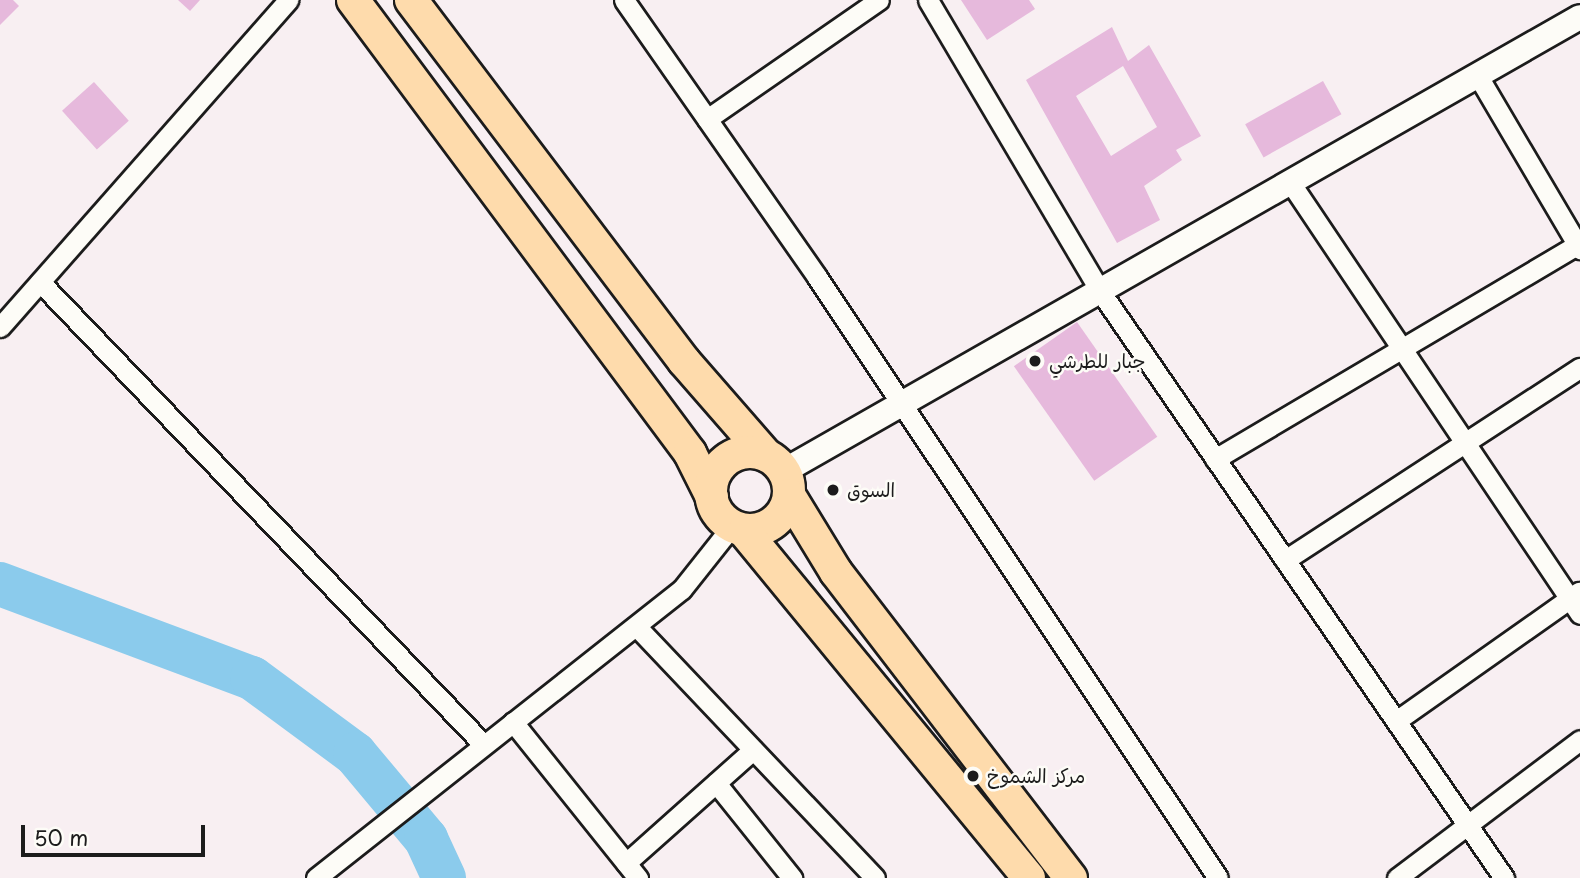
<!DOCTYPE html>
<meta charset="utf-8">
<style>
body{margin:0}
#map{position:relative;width:1580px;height:878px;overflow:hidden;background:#f8eff2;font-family:"Playpen Sans","Playpen Sans Arabic",sans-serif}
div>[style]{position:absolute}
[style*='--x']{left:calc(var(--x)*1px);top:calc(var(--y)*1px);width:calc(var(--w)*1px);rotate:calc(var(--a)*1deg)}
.river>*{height:44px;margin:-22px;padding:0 22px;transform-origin:22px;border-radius:22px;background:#8bcbec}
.building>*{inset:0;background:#e6b9dc;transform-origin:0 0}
.roads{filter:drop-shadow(2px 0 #1c1c1c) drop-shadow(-2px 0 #1c1c1c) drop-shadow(0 2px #1c1c1c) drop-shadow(0 -2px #1c1c1c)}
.minor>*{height:19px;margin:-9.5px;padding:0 9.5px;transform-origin:9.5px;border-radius:9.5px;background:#fdfcf7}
.tertiary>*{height:24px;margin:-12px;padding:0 12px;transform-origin:12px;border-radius:12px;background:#fdfcf7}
.trunk>*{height:32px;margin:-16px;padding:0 16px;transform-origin:16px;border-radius:16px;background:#fedbac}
.trunk>.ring{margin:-16px;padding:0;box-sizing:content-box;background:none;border:32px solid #fedbac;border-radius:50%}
.dots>*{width:19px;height:19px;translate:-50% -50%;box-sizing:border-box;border:4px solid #fdfcf7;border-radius:50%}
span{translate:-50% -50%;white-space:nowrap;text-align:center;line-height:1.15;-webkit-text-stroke:5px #fdfcf7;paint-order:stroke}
.poi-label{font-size:19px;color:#1c1c1c}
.left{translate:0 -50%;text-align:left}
.scale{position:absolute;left:21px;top:825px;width:184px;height:32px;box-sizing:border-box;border:4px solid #1c1c1c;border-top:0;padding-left:9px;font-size:21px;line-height:24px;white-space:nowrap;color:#1c1c1c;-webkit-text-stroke:5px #fdfcf7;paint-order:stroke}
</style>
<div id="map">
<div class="river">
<i style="--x:0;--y:584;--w:269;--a:20.5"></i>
<i style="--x:252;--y:678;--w:128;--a:36.4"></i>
<i style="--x:355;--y:754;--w:111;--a:50.1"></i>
<i style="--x:426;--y:839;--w:43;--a:65.2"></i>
</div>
<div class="building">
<i style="clip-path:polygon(0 0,13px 0,19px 6px,0 25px)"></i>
<i style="clip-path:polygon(178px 0,200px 0,190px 11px)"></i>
<i style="clip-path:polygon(961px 0,1029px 0,1035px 9px,987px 40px)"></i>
<i style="clip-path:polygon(evenodd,1112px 27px,1128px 61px,1149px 45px,1201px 136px,1176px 150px,1182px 160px,1144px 186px,1160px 220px,1117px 243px,1026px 80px,1112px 27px,1123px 66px,1157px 127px,1111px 156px,1076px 96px,1123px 66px)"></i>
<i style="left:1323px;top:81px;width:38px;height:89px;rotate:61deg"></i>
<i style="left:94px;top:82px;width:52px;height:43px;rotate:48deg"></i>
<i style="left:1077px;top:322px;width:140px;height:77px;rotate:55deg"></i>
</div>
<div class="roads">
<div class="minor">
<i style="--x:624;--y:0;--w:338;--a:55.1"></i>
<i style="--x:817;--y:277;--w:722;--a:56.29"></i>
<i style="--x:928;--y:0;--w:338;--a:59.4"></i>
<i style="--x:1100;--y:291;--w:713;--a:55.46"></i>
<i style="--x:1478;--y:76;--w:201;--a:59.5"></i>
<i style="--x:707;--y:119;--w:209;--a:-34.7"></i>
<i style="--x:1290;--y:182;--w:520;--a:56.13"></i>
<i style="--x:40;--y:282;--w:641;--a:46.2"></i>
<i style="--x:0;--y:327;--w:436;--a:-48.6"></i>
<i style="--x:1215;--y:459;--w:424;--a:-30.6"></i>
<i style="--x:1285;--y:560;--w:352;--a:-33.1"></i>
<i style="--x:636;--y:626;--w:347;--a:46.5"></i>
<i style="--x:1396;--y:721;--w:224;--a:-35.2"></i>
<i style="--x:513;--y:722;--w:200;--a:51.3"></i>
<i style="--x:716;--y:783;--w:122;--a:51.3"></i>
<i style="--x:626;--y:863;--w:170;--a:-41.7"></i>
<i style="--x:316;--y:878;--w:466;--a:-38.3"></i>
<i style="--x:682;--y:589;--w:80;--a:-51.6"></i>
<i style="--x:1397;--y:878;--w:229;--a:-37"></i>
</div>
<div class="tertiary">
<i style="--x:784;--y:471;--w:916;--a:-29.7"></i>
</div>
<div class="trunk">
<i style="--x:353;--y:0;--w:565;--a:53.35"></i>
<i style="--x:690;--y:453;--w:49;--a:63.4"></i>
<i style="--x:411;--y:0;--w:453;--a:52.9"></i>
<i style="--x:684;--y:361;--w:125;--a:48.9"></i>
<i class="ring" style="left:711px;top:452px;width:46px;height:46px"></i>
<i style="--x:789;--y:495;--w:90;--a:58.6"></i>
<i style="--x:836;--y:572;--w:386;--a:52.5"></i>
<i style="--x:744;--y:531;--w:449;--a:50.6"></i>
</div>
</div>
<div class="dots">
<i style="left:1035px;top:361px;background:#1c1c1c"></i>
<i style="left:833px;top:490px;background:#1c1c1c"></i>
<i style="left:973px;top:776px;background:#1c1c1c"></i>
</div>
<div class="poi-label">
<span class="left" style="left:1049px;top:361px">جبار للطرشي</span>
<span class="left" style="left:847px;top:490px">السوق</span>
<span class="left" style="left:987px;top:776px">مركز الشموخ</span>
</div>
<div class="scale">50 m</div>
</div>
